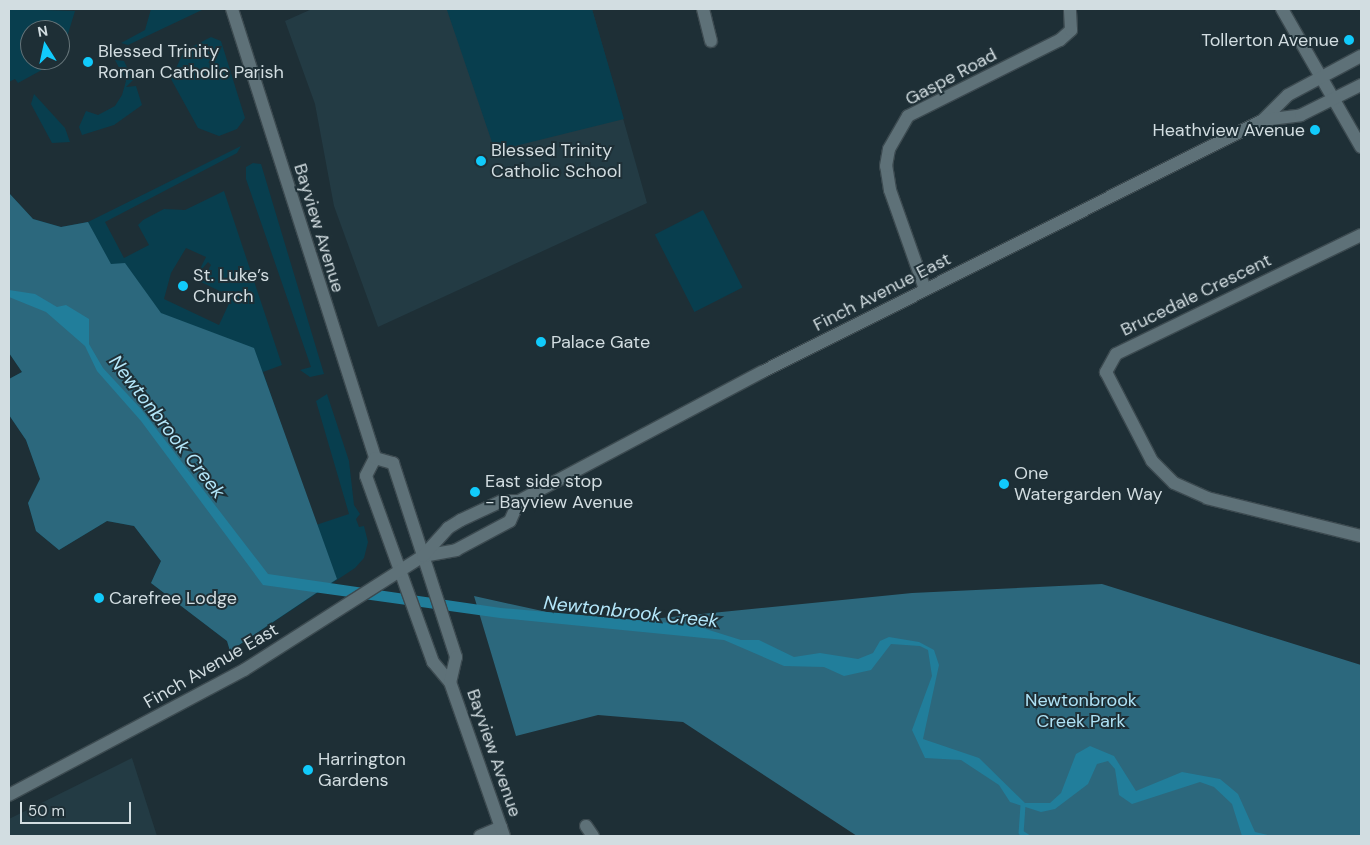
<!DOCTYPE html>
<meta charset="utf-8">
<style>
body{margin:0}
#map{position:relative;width:1370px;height:845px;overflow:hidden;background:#1e2f36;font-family:"DM Sans",sans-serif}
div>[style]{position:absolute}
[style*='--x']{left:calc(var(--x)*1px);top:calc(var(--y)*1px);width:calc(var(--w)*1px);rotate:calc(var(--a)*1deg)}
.built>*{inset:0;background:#233b44}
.green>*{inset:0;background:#083e4e;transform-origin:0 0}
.forest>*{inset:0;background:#2c687d}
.water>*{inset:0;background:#217e9b}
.stream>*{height:4.5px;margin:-2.25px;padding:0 2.25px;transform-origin:2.25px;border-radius:2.25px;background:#217e9b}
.roads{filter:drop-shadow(1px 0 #3c4a50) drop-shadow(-1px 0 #3c4a50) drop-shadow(0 1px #3c4a50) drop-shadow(0 -1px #3c4a50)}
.street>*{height:12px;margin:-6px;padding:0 6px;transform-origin:6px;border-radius:6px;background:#5e7178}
.secondary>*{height:12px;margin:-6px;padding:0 6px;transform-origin:6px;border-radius:6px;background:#5e7178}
.dots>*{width:14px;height:14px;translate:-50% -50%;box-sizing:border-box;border:2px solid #1e2f36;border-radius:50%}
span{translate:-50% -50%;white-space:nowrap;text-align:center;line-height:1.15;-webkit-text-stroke:4px #1e2f36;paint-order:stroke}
.poi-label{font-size:18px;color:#d2dde1}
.right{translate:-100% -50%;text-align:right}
.left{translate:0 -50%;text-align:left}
.street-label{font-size:18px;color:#d2dde1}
.park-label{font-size:18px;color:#afe2f5}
.water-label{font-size:19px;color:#b4e7fa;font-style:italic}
.frame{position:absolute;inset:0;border:10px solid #d2dde1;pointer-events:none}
.north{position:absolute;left:20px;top:20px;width:50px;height:50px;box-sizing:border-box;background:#1e2f36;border:1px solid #66757a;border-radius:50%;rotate:350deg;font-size:14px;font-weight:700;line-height:20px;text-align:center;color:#d2dde1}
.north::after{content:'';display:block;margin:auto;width:18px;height:22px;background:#11cafb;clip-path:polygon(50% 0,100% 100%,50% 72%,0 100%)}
.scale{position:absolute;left:20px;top:802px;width:111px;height:22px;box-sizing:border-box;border:2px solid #d2dde1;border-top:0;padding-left:6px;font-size:15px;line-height:18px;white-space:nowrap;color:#d2dde1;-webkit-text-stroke:4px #1e2f36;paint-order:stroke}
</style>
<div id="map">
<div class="built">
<i style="clip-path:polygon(312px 9px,592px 9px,647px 203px,378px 327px,334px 206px,315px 104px,285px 21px)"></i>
<i style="clip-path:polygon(132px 758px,157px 836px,9px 836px,9px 819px)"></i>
</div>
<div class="green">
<i style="clip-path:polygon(9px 9px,75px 11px,60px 60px,60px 30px,30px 30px,30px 60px,60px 60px,18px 83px,15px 79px,9px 82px)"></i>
<i style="clip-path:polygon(151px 9px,204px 9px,128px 45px,121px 43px,145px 30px)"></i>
<i style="clip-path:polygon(592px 9px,624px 119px,495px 151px,447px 10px)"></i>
<i style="clip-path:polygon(211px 37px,221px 41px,245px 118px,237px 129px,219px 136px,198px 128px,171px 79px,184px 51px)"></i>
<i style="clip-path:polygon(115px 60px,124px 61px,133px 80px,126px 87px,136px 86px,142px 105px,114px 125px,82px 135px,79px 127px,86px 111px,98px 115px,115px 106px,122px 95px,126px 81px)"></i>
<i style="clip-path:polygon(34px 94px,65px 128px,70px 142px,52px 143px,31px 104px)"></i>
<i style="clip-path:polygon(evenodd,241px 146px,237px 153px,105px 222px,124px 258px,149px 245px,138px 225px,143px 220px,164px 209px,185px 210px,224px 191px,282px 365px,263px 372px,316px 525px,349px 514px,316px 401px,327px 394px,349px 461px,354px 505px,360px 514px,356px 519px,359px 527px,364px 526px,368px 542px,364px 558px,355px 568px,230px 651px,227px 641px,151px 583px,161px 561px,134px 526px,107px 521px,59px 550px,36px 531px,28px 503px,40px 479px,26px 440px,9px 415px,9px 379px,22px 372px,9px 353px,9px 193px,33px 219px,61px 227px,88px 222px,241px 146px,186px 248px,206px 257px,197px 275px,208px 262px,211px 265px,201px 282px,232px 297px,219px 325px,164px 299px,171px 273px,186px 248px)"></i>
<i style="clip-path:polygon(253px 163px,261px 164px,324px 374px,310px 377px,300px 370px,311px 367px,246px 179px,246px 167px)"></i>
<i style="left:703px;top:210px;width:87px;height:54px;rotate:63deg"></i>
</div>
<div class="forest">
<i style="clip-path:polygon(9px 193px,33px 219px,61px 227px,88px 222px,111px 264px,125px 263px,161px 313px,254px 348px,337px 579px,230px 651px,227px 641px,151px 583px,161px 561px,134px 526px,107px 521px,59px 550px,36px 531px,28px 503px,40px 479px,26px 440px,9px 415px,9px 379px,22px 372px,9px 353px)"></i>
<i style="clip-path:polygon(1102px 584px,1361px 665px,1361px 836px,857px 836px,683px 722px,598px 715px,516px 736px,474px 596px,602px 624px,912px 593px)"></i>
</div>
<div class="water">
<i style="clip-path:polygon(9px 290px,35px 294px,57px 307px,66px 305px,89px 319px,89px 344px,103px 368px,141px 409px,268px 574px,501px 608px,693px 625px,741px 640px,759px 640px,794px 657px,820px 653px,858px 659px,873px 653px,880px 641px,889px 637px,919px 642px,934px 650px,939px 665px,923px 739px,979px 758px,1025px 803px,1050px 803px,1061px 793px,1076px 754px,1090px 746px,1114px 756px,1136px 791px,1182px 772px,1220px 779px,1238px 794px,1255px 832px,1272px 836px,1242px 836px,1232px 804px,1214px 787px,1200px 782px,1132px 804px,1119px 795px,1115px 769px,1108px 761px,1097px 764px,1088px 784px,1055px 809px,1041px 812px,1010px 802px,999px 785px,961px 760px,925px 758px,912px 730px,932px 676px,928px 650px,920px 646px,891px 644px,871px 670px,844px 676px,824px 667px,784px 666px,724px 640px,500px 618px,263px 585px,141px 421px,97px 371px,85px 346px,46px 312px,9px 297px)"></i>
</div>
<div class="stream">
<i style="--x:1023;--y:805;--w:27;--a:94"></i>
<i style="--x:1021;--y:832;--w:7;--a:34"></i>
</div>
<div class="roads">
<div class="street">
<i style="--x:703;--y:9;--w:33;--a:76"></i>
<i style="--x:1282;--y:9;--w:159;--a:60.2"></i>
<i style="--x:1361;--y:235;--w:272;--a:154.1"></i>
<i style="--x:1116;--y:354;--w:21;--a:119"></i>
<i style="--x:1106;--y:372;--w:100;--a:62.7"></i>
<i style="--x:1152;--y:461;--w:31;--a:45"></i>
<i style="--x:1174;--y:483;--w:36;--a:24"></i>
<i style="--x:1207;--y:498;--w:159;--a:13.9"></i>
<i style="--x:925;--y:289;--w:105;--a:-109.5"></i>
<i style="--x:890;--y:190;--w:24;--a:-99"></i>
<i style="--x:886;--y:166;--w:17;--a:-80"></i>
<i style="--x:889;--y:149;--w:38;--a:-60"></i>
<i style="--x:908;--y:116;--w:170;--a:-26.6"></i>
<i style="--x:1060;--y:40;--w:15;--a:-42"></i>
<i style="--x:1071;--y:30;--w:21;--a:-93"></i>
<i style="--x:586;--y:826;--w:12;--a:55"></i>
<i style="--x:480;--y:836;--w:23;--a:-23"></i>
</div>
<div class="secondary">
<i style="--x:232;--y:9;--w:471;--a:72.3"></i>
<i style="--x:375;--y:458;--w:20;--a:117"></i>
<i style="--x:366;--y:476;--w:198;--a:70.2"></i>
<i style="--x:433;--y:662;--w:26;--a:50"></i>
<i style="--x:450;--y:682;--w:163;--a:70.7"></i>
<i style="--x:1263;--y:120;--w:35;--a:-45"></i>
<i style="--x:1288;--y:95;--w:83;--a:-28.1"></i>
<i style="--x:375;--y:458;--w:19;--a:16"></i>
<i style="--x:393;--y:463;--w:204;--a:72"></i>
<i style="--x:456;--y:657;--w:26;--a:103"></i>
<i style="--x:423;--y:556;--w:34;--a:-10"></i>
<i style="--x:456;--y:550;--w:61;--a:-28.2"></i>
<i style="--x:510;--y:521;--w:22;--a:-66"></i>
<i style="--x:9;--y:795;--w:266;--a:-28"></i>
<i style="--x:244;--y:670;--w:212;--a:-32.5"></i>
<i style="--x:423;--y:556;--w:38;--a:-48"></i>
<i style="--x:448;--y:528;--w:15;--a:-32"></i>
<i style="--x:461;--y:520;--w:45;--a:-24.9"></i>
<i style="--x:502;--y:501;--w:17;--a:0"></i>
<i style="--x:519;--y:501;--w:275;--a:-28"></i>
<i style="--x:762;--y:372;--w:561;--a:-26.7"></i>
<i style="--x:1263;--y:120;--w:38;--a:-7"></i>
<i style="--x:1301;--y:115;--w:67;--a:-26.6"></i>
</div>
</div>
<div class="dots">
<i style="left:1349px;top:40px;background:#11cafb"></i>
<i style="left:88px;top:62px;background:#11cafb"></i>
<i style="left:1315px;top:130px;background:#11cafb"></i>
<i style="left:481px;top:161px;background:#11cafb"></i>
<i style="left:183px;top:286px;background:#11cafb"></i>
<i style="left:541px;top:342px;background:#11cafb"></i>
<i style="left:1004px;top:484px;background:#11cafb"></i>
<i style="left:475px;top:492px;background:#11cafb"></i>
<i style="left:99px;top:598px;background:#11cafb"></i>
<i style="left:308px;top:770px;background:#11cafb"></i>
</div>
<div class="poi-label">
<span class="right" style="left:1339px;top:40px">Tollerton Avenue</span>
<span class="left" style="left:98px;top:62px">Blessed Trinity<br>Roman Catholic Parish</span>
<span class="right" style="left:1305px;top:130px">Heathview Avenue</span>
<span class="left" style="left:491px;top:161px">Blessed Trinity<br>Catholic School</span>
<span class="left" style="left:193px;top:286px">St. Luke’s<br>Church</span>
<span class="left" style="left:551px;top:342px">Palace Gate</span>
<span class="left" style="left:1014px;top:484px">One<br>Watergarden Way</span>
<span class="left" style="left:485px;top:492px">East side stop<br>- Bayview Avenue</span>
<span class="left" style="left:109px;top:598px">Carefree Lodge</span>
<span class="left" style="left:318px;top:770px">Harrington<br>Gardens</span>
</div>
<div class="street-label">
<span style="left:951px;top:77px;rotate:-28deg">Gaspe Road</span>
<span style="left:319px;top:228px;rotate:73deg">Bayview Avenue</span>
<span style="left:882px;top:292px;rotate:-27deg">Finch Avenue East</span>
<span style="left:1196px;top:295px;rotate:-26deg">Brucedale Crescent</span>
<span style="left:211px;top:666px;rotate:-30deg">Finch Avenue East</span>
<span style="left:494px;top:753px;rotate:71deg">Bayview Avenue</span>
</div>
<div class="park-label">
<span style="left:1081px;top:711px">Newtonbrook<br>Creek Park</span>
</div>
<div class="water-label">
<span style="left:167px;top:427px;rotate:52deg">Newtonbrook Creek</span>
<span style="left:631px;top:612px;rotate:6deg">Newtonbrook Creek</span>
</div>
<div class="frame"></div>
<div class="north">N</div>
<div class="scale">50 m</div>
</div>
